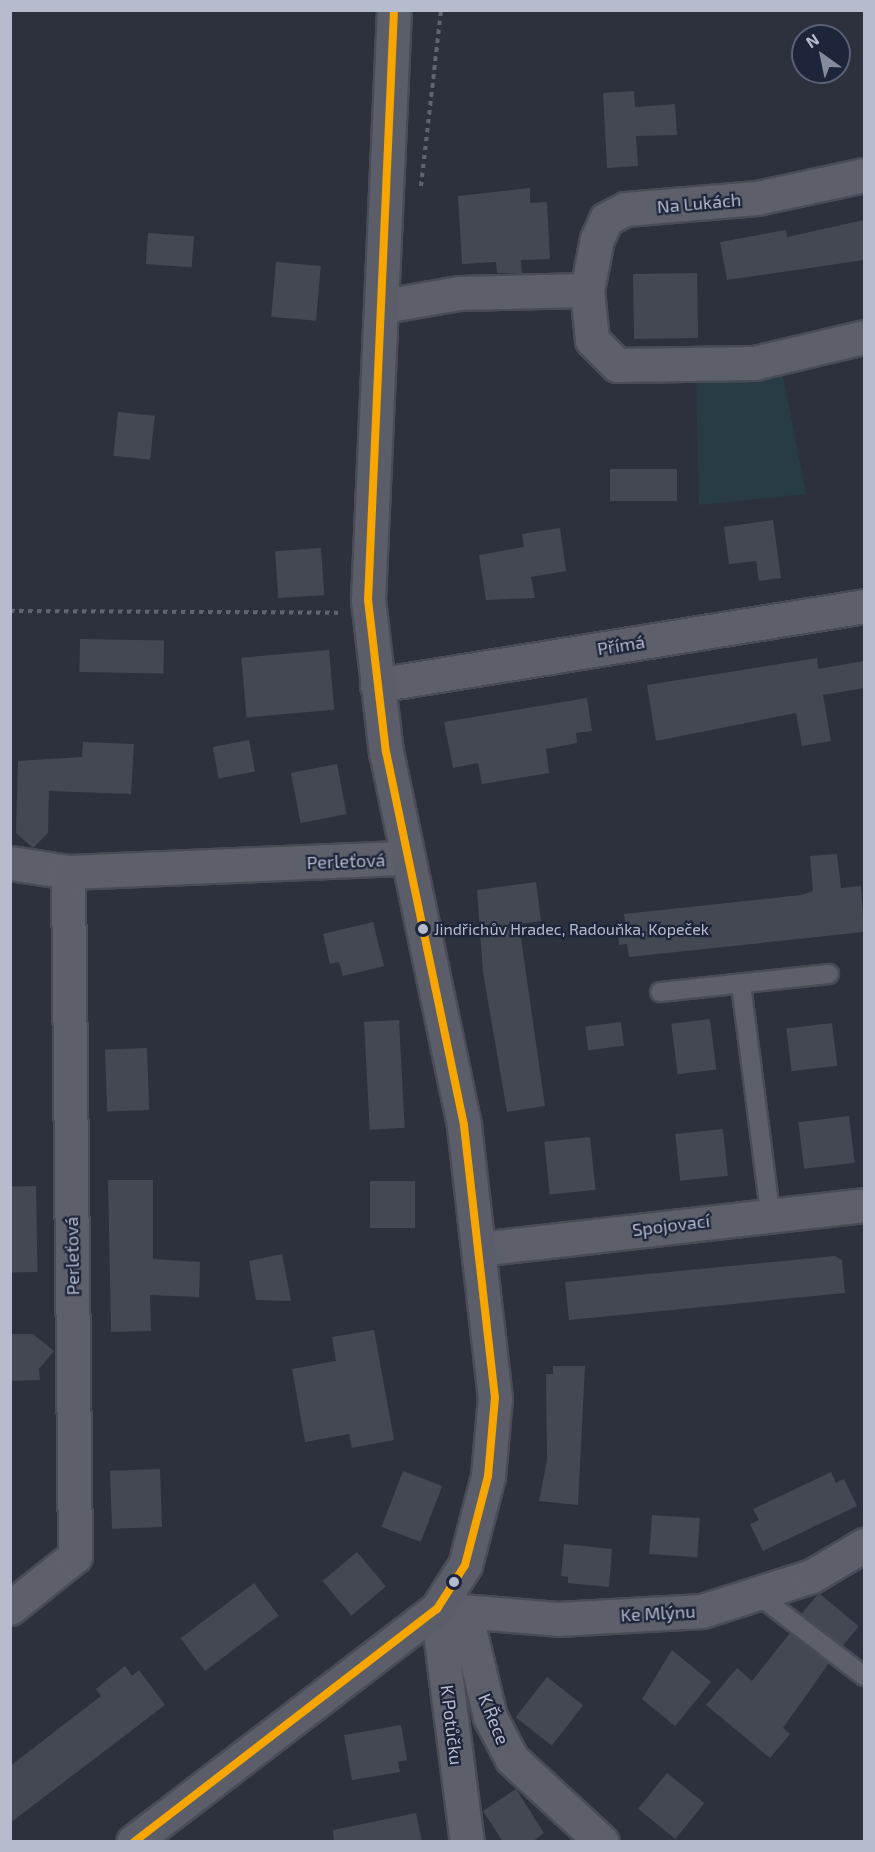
<!DOCTYPE html>
<meta charset="utf-8">
<style>
body{margin:0}
#map{position:relative;width:875px;height:1852px;overflow:hidden;background:#2c313d;font-family:"Exo 2",sans-serif}
div>[style]{position:absolute}
[style*='--x']{left:calc(var(--x)*1px);top:calc(var(--y)*1px);width:calc(var(--w)*1px);rotate:calc(var(--a)*1deg)}
.green>*{inset:0;background:#273c45}
.building>*{inset:0;background:#444853;transform-origin:0 0}
.path>*{height:4px;margin-top:-2px;transform-origin:0;background:repeating-linear-gradient(90deg,#5f646e 0 4.5px,transparent 0 9px)}
.roads{filter:drop-shadow(2px 0 #494c56) drop-shadow(-2px 0 #494c56) drop-shadow(0 2px #494c56) drop-shadow(0 -2px #494c56)}
.lane>*{height:18px;margin:-9px;padding:0 9px;transform-origin:9px;border-radius:9px;background:#5d606a}
.street>*{height:33px;margin:-16.5px;padding:0 16.5px;transform-origin:16.5px;border-radius:16.5px;background:#5d606a}
.secondary>*{height:33px;margin:-16.5px;padding:0 16.5px;transform-origin:16.5px;border-radius:16.5px;background:#5b5e68}
.bus-1>*{height:8px;margin:-4px;padding:0 4px;transform-origin:4px;border-radius:4px;background:#f7a600}
.dots>*{width:16px;height:16px;translate:-50% -50%;box-sizing:border-box;border:3px solid #1d253a;border-radius:50%}
span{translate:-50% -50%;white-space:nowrap;text-align:center;line-height:1.15;-webkit-text-stroke:4.5px #1d253a;paint-order:stroke}
.bus-label{font-size:16px;color:#b6bcce}
.left{translate:0 -50%;text-align:left}
.street-label{font-size:18px;color:#b6bcce}
.frame{position:absolute;inset:0;border:12px solid #b6bcce;pointer-events:none}
.north{position:absolute;left:791px;top:24px;width:60px;height:60px;box-sizing:border-box;background:#1d253a;border:2px solid #5a6175;border-radius:50%;rotate:327deg;font-size:16px;font-weight:700;line-height:24px;text-align:center;color:#b6bcce}
.north::after{content:'';display:block;margin:auto;width:21px;height:27px;background:#868b9b;clip-path:polygon(50% 0,100% 100%,50% 72%,0 100%)}
</style>
<div id="map">
<div class="green">
<i style="clip-path:polygon(782px 370px,806px 494px,699px 505px,696px 382px)"></i>
</div>
<div class="building">
<i style="clip-path:polygon(634px 91px,635px 107px,675px 104px,677px 135px,636px 136px,638px 166px,607px 168px,603px 93px)"></i>
<i style="clip-path:polygon(530px 188px,530px 203px,547px 202px,550px 259px,521px 260px,522px 273px,497px 273px,496px 262px,462px 264px,458px 196px)"></i>
<i style="clip-path:polygon(864px 220px,864px 260px,727px 280px,720px 242px,786px 230px,787px 237px)"></i>
<i style="left:148px;top:233px;width:46px;height:31px;rotate:4deg"></i>
<i style="left:276px;top:262px;width:45px;height:55px;rotate:5deg"></i>
<i style="left:697px;top:273px;width:65px;height:64px;rotate:89deg"></i>
<i style="left:118px;top:412px;width:37px;height:44px;rotate:6deg"></i>
<i style="left:610px;top:469px;width:67px;height:32px"></i>
<i style="clip-path:polygon(773px 520px,781px 578px,759px 581px,756px 561px,729px 564px,724px 527px)"></i>
<i style="clip-path:polygon(560px 528px,566px 571px,531px 577px,535px 598px,486px 600px,479px 555px,524px 547px,522px 534px)"></i>
<i style="left:321px;top:548px;width:47px;height:46px;rotate:86deg"></i>
<i style="left:80px;top:639px;width:84px;height:33px;rotate:1deg"></i>
<i style="left:329px;top:650px;width:60px;height:88px;rotate:85deg"></i>
<i style="clip-path:polygon(817px 658px,818px 669px,864px 661px,864px 688px,823px 695px,831px 741px,802px 746px,796px 713px,656px 741px,647px 685px)"></i>
<i style="clip-path:polygon(587px 698px,592px 731px,576px 733px,577px 743px,546px 749px,549px 773px,482px 784px,478px 763px,453px 768px,444px 722px)"></i>
<i style="left:249px;top:740px;width:32px;height:37px;rotate:79deg"></i>
<i style="clip-path:polygon(83px 742px,134px 744px,131px 794px,49px 791px,48px 833px,33px 848px,16px 833px,18px 761px,82px 757px)"></i>
<i style="left:337px;top:764px;width:51px;height:47px;rotate:79deg"></i>
<i style="clip-path:polygon(837px 854px,841px 888px,861px 886px,864px 932px,629px 957px,627px 944px,619px 945px,617px 921px,625px 921px,624px 914px,801px 895px,813px 891px,810px 856px)"></i>
<i style="clip-path:polygon(536px 882px,541px 921px,519px 924px,545px 1106px,507px 1112px,483px 972px,477px 890px)"></i>
<i style="clip-path:polygon(373px 922px,384px 966px,343px 976px,339px 962px,330px 964px,323px 934px)"></i>
<i style="left:710px;top:1019px;width:51px;height:39px;rotate:83deg"></i>
<i style="left:399px;top:1020px;width:108px;height:35px;rotate:87deg"></i>
<i style="left:621px;top:1022px;width:24px;height:36px;rotate:83deg"></i>
<i style="left:832px;top:1023px;width:43px;height:46px;rotate:83deg"></i>
<i style="left:147px;top:1048px;width:62px;height:42px;rotate:88deg"></i>
<i style="left:849px;top:1116px;width:47px;height:51px;rotate:83deg"></i>
<i style="left:723px;top:1129px;width:47px;height:48px;rotate:84deg"></i>
<i style="left:590px;top:1137px;width:53px;height:46px;rotate:84deg"></i>
<i style="clip-path:polygon(108px 1180px,153px 1180px,153px 1259px,200px 1262px,199px 1297px,150px 1295px,151px 1331px,111px 1332px)"></i>
<i style="left:370px;top:1181px;width:45px;height:47px"></i>
<i style="left:36px;top:1186px;width:86px;height:26px;rotate:89deg"></i>
<i style="clip-path:polygon(282px 1254px,291px 1301px,256px 1300px,249px 1261px)"></i>
<i style="clip-path:polygon(835px 1256px,842px 1260px,845px 1293px,569px 1320px,565px 1282px)"></i>
<i style="clip-path:polygon(374px 1330px,394px 1440px,352px 1448px,349px 1434px,305px 1442px,292px 1369px,336px 1361px,332px 1337px)"></i>
<i style="clip-path:polygon(10px 1334px,33px 1334px,54px 1351px,39px 1369px,40px 1380px,10px 1381px)"></i>
<i style="clip-path:polygon(553px 1366px,585px 1366px,578px 1505px,539px 1501px,547px 1460px,546px 1374px,553px 1374px)"></i>
<i style="left:160px;top:1469px;width:58px;height:50px;rotate:88deg"></i>
<i style="left:403px;top:1471px;width:42px;height:60px;rotate:21deg"></i>
<i style="clip-path:polygon(831px 1472px,836px 1483px,844px 1479px,857px 1506px,763px 1551px,750px 1524px,759px 1520px,753px 1509px)"></i>
<i style="left:652px;top:1515px;width:48px;height:39px;rotate:4deg"></i>
<i style="clip-path:polygon(564px 1544px,612px 1549px,609px 1587px,568px 1583px,568px 1577px,561px 1576px)"></i>
<i style="left:357px;top:1552px;width:45px;height:45px;rotate:50deg"></i>
<i style="left:254px;top:1583px;width:41px;height:92px;rotate:53deg"></i>
<i style="left:819px;top:1593px;width:52px;height:28px;rotate:40deg"></i>
<i style="clip-path:polygon(790px 1633px,829px 1663px,783px 1728px,790px 1734px,770px 1758px,706px 1705px,737px 1668px,752px 1681px)"></i>
<i style="clip-path:polygon(672px 1650px,711px 1682px,675px 1726px,642px 1699px)"></i>
<i style="clip-path:polygon(125px 1666px,132px 1676px,139px 1670px,165px 1705px,10px 1823px,10px 1766px,101px 1696px,96px 1689px)"></i>
<i style="left:547px;top:1677px;width:46px;height:51px;rotate:38deg"></i>
<i style="clip-path:polygon(401px 1725px,407px 1760px,398px 1762px,400px 1772px,352px 1780px,344px 1735px)"></i>
<i style="left:667px;top:1773px;width:48px;height:46px;rotate:39deg"></i>
<i style="clip-path:polygon(516px 1789px,544px 1833px,532px 1842px,503px 1842px,483px 1811px)"></i>
<i style="clip-path:polygon(416px 1813px,422px 1842px,334px 1842px,333px 1830px)"></i>
</div>
<div class="path">
<i style="--x:421;--y:186;--w:177;--a:-83.5"></i>
<i style="--x:10;--y:611;--w:328;--a:0.3"></i>
</div>
<div class="roads">
<div class="lane">
<i style="--x:741;--y:985;--w:229;--a:82.7"></i>
<i style="--x:660;--y:992;--w:170;--a:-6.1"></i>
<i style="--x:761;--y:1597;--w:130;--a:37.5"></i>
</div>
<div class="street">
<i style="--x:864;--y:175;--w:109;--a:167.9"></i>
<i style="--x:757;--y:198;--w:132;--a:175.2"></i>
<i style="--x:625;--y:209;--w:21;--a:152"></i>
<i style="--x:606;--y:219;--w:22;--a:114"></i>
<i style="--x:597;--y:239;--w:52;--a:101.1"></i>
<i style="--x:587;--y:290;--w:50;--a:84.3"></i>
<i style="--x:592;--y:340;--w:35;--a:45"></i>
<i style="--x:617;--y:365;--w:137;--a:-0.8"></i>
<i style="--x:754;--y:363;--w:113;--a:-13.3"></i>
<i style="--x:384;--y:306;--w:76;--a:-9.8"></i>
<i style="--x:459;--y:293;--w:128;--a:-1.3"></i>
<i style="--x:377;--y:685;--w:493;--a:-9.2"></i>
<i style="--x:10;--y:863;--w:59;--a:8.8"></i>
<i style="--x:479;--y:1249;--w:388;--a:-6.5"></i>
<i style="--x:10;--y:1608;--w:83;--a:-38.7"></i>
<i style="--x:75;--y:1556;--w:684;--a:-90.59"></i>
<i style="--x:68;--y:872;--w:340;--a:-2.4"></i>
<i style="--x:437;--y:1609;--w:121;--a:4.7"></i>
<i style="--x:558;--y:1619;--w:144;--a:-3.2"></i>
<i style="--x:702;--y:1611;--w:115;--a:-17.7"></i>
<i style="--x:812;--y:1576;--w:61;--a:-30.8"></i>
<i style="--x:437;--y:1609;--w:44;--a:39.5"></i>
<i style="--x:471;--y:1637;--w:82;--a:76.6"></i>
<i style="--x:490;--y:1717;--w:47;--a:62.4"></i>
<i style="--x:512;--y:1759;--w:122;--a:42.7"></i>
<i style="--x:437;--y:1609;--w:235;--a:82.7"></i>
</div>
<div class="secondary">
<i style="--x:133;--y:1842;--w:383;--a:-37.5"></i>
<i style="--x:437;--y:1609;--w:52;--a:-57.5"></i>
<i style="--x:465;--y:1565;--w:92;--a:-75.5"></i>
<i style="--x:488;--y:1476;--w:78;--a:-84.9"></i>
<i style="--x:495;--y:1398;--w:275;--a:-96.5"></i>
<i style="--x:464;--y:1125;--w:380;--a:-101.8"></i>
<i style="--x:386;--y:753;--w:154;--a:-96.7"></i>
<i style="--x:368;--y:600;--w:591;--a:-87.48"></i>
</div>
</div>
<div class="bus-1">
<i style="--x:134;--y:1842;--w:382;--a:-37.6"></i>
<i style="--x:437;--y:1609;--w:52;--a:-57.5"></i>
<i style="--x:465;--y:1565;--w:92;--a:-75.5"></i>
<i style="--x:488;--y:1476;--w:78;--a:-84.9"></i>
<i style="--x:495;--y:1398;--w:275;--a:-96.5"></i>
<i style="--x:464;--y:1125;--w:380;--a:-101.8"></i>
<i style="--x:386;--y:753;--w:154;--a:-96.7"></i>
<i style="--x:368;--y:600;--w:591;--a:-87.48"></i>
</div>
<div class="dots">
<i style="left:423px;top:929px;background:#b6bcce"></i>
<i style="left:454px;top:1582px;background:#b6bcce"></i>
</div>
<div class="bus-label">
<span class="left" style="left:434px;top:929px">Jindřichův Hradec, Radouňka, Kopeček</span>
</div>
<div class="street-label">
<span style="left:699px;top:203px;rotate:-5deg">Na Lukách</span>
<span style="left:621px;top:645px;rotate:-9deg">Přímá</span>
<span style="left:346px;top:861px;rotate:-2deg">Perleťová</span>
<span style="left:671px;top:1225px;rotate:-7deg">Spojovací</span>
<span style="left:72px;top:1256px;rotate:-91deg">Perleťová</span>
<span style="left:658px;top:1613px;rotate:-3deg">Ke Mlýnu</span>
<span style="left:494px;top:1719px;rotate:68deg">K Řece</span>
<span style="left:452px;top:1725px;rotate:83deg">K Potůčku</span>
</div>
<div class="frame"></div>
<div class="north">N</div>
</div>
